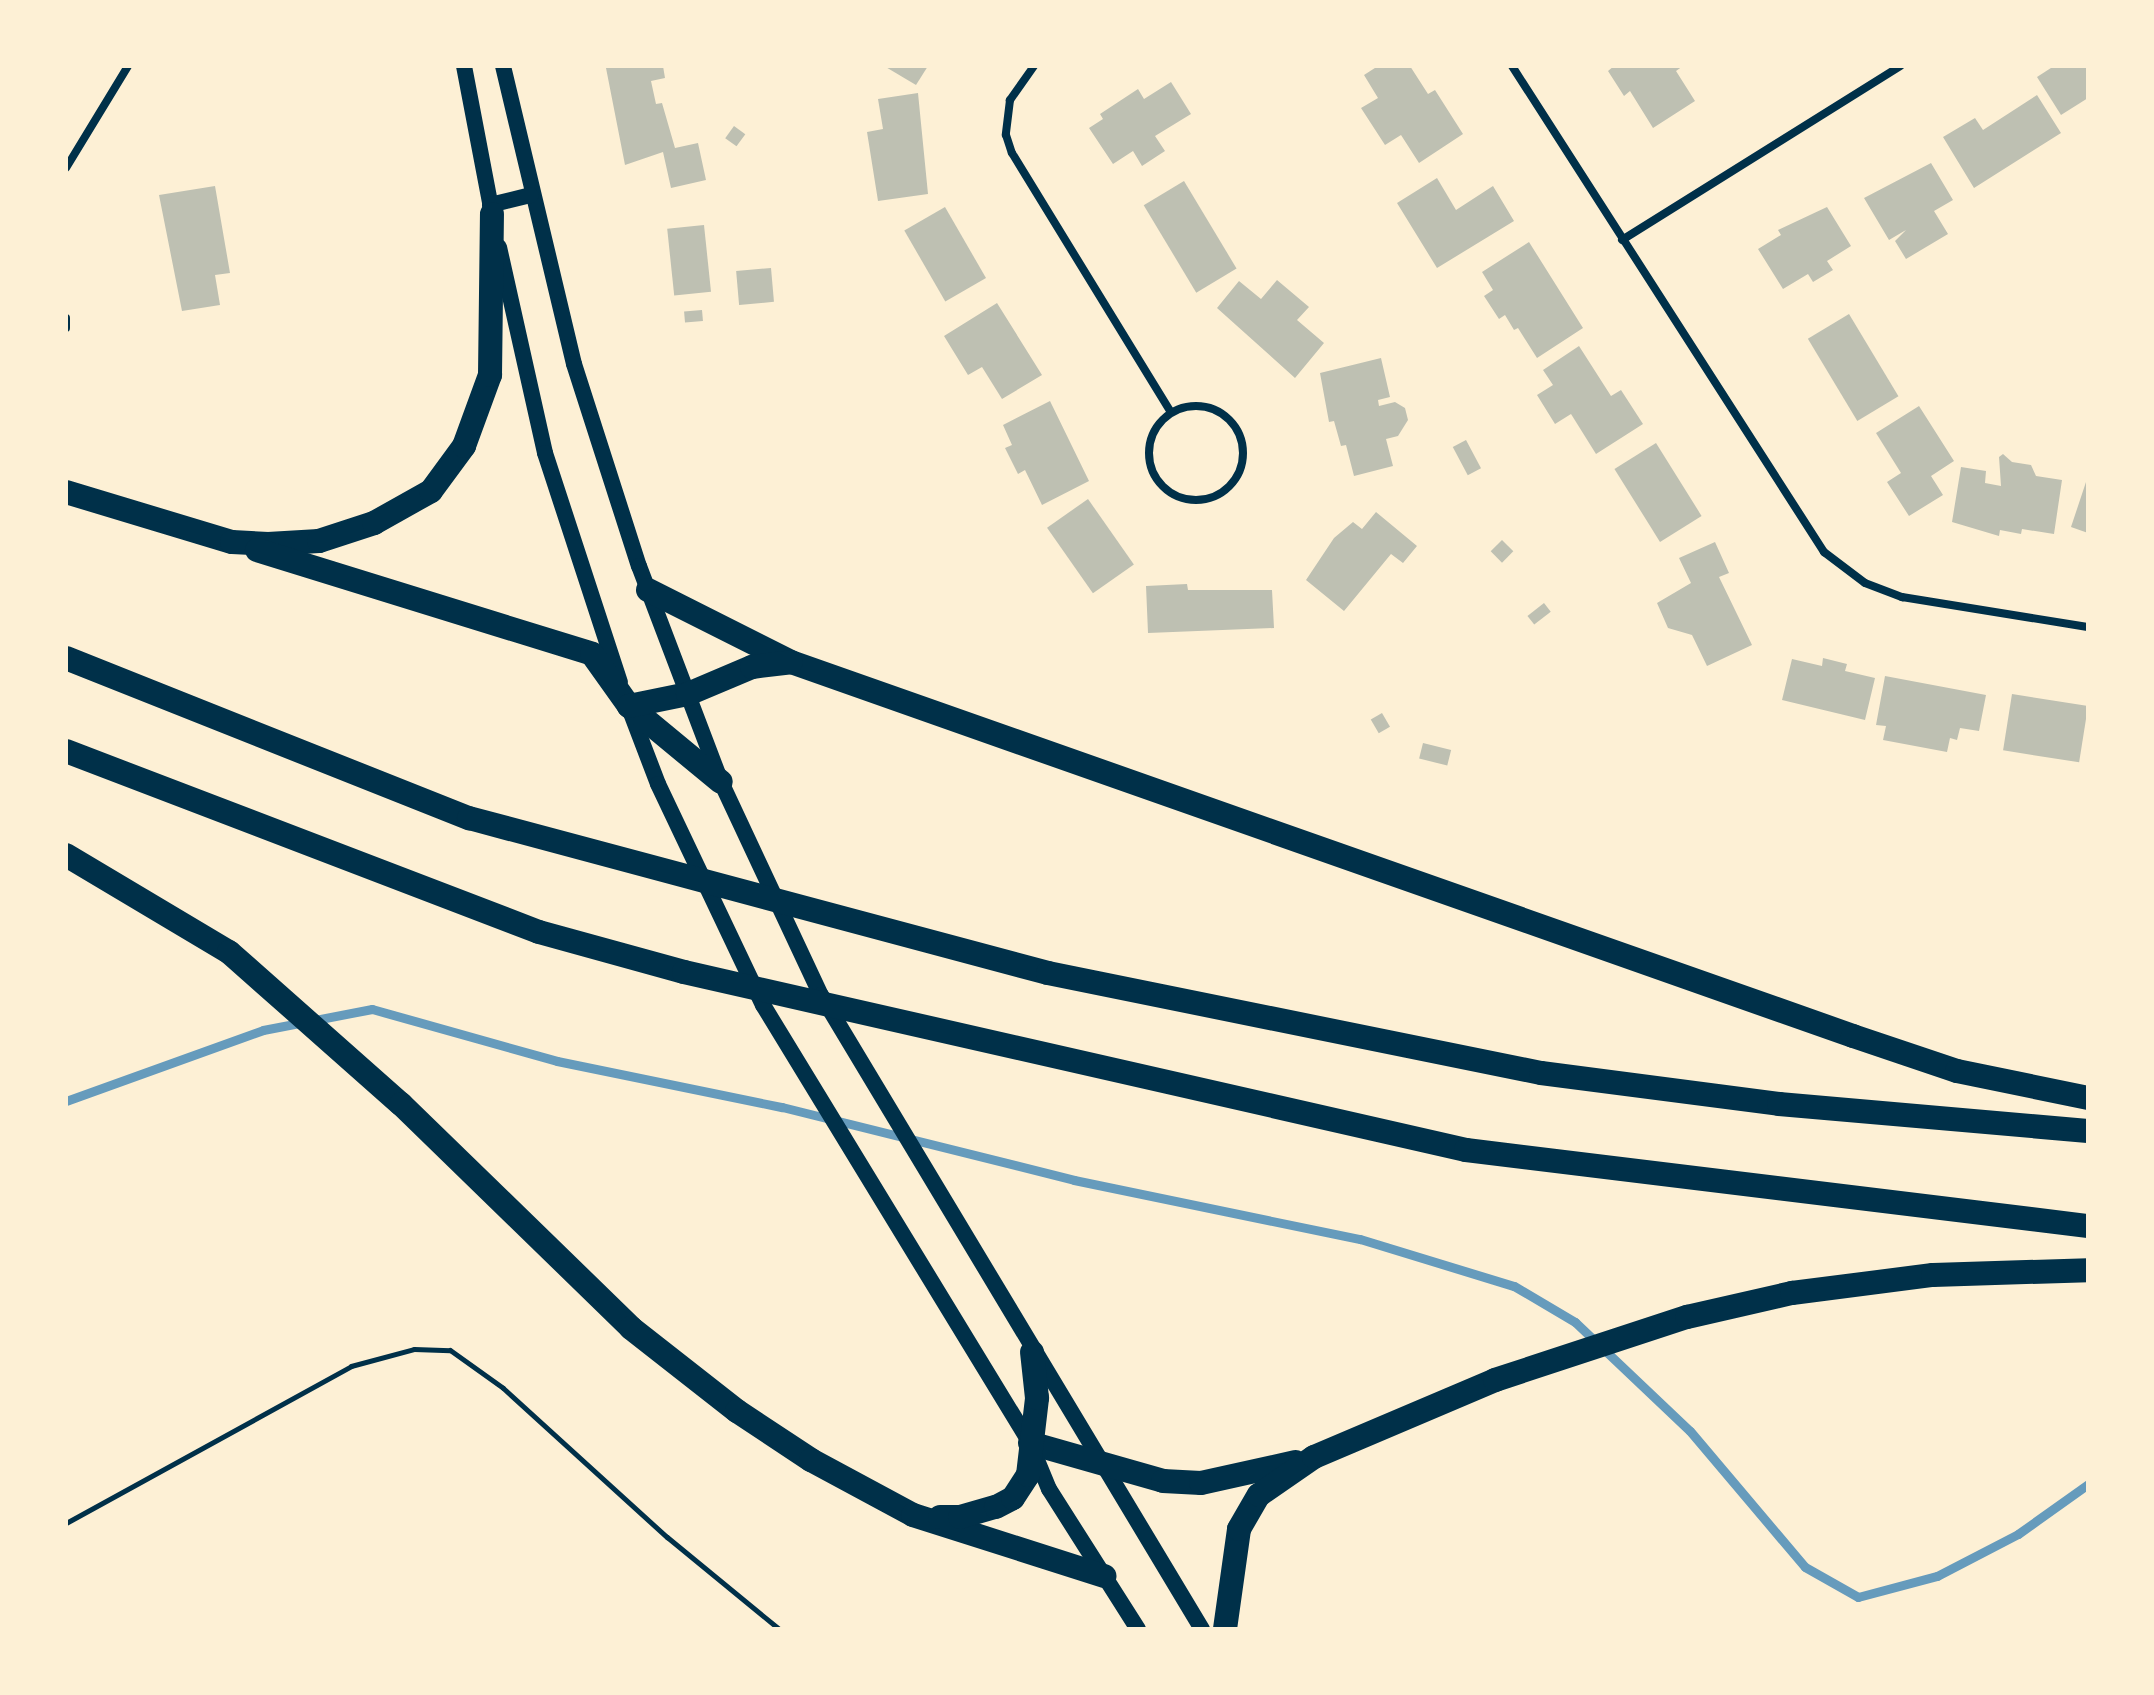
<!DOCTYPE html>
<style>
body{margin:0}
#map{position:relative;width:2154px;height:1695px;overflow:hidden;background:#fdf0d5;font-family:"Fira Sans Condensed",sans-serif}
div>[style]{position:absolute}
[style*='--x']{left:calc(var(--x)*1px);top:calc(var(--y)*1px);width:calc(var(--w)*1px);rotate:calc(var(--a)*1deg)}
.stream>*{height:9px;margin:-4.5px;padding:0 4.5px;transform-origin:4.5px;border-radius:4.5px;background:#669bbc}
.building>*{inset:0;background:#bec0b2;transform-origin:0 0}
.path>*{height:5px;margin:-2.5px;padding:0 2.5px;transform-origin:2.5px;border-radius:2.5px;background:#003049}
.minor>*{height:8px;margin:-4px;padding:0 4px;transform-origin:4px;border-radius:4px;background:#003049}
.minor>.ring{margin:-4px;padding:0;box-sizing:content-box;background:none;border:8px solid #003049;border-radius:50%}
.secondary>*{height:16px;margin:-8px;padding:0 8px;transform-origin:8px;border-radius:8px;background:#003049}
.motorway>*{height:24px;margin:-12px;padding:0 12px;transform-origin:12px;border-radius:12px;background:#003049}
span{translate:-50% -50%;white-space:nowrap;text-align:center;line-height:1.15;-webkit-text-stroke:6px #fdf0d5;paint-order:stroke}
.frame{position:absolute;inset:0;border:68px solid #fdf0d5;pointer-events:none}
</style>
<div id="map">
<div class="stream">
<i style="--x:66;--y:1101;--w:209;--a:-19.8"></i>
<i style="--x:263;--y:1030;--w:111;--a:-10.9"></i>
<i style="--x:372;--y:1009;--w:192;--a:15.7"></i>
<i style="--x:557;--y:1061;--w:230;--a:11.6"></i>
<i style="--x:782;--y:1107;--w:301;--a:14"></i>
<i style="--x:1074;--y:1180;--w:292;--a:11.7"></i>
<i style="--x:1360;--y:1239;--w:161;--a:17"></i>
<i style="--x:1514;--y:1286;--w:71;--a:30.5"></i>
<i style="--x:1575;--y:1322;--w:158;--a:43.5"></i>
<i style="--x:1690;--y:1431;--w:178;--a:49.8"></i>
<i style="--x:1805;--y:1567;--w:61;--a:29.5"></i>
<i style="--x:1858;--y:1597;--w:82;--a:-14.9"></i>
<i style="--x:1937;--y:1576;--w:91;--a:-27.4"></i>
<i style="--x:2018;--y:1534;--w:86;--a:-35.5"></i>
</div>
<div class="building">
<i style="clip-path:polygon(663px 66px,665px 78px,651px 81px,656px 104px,662px 103px,675px 148px,698px 143px,706px 180px,671px 188px,663px 152px,625px 165px,606px 68px)"></i>
<i style="clip-path:polygon(884px 66px,928px 66px,916px 85px)"></i>
<i style="clip-path:polygon(1378px 66px,1410px 66px,1428px 94px,1435px 90px,1463px 134px,1419px 163px,1401px 135px,1385px 145px,1361px 108px,1378px 98px,1364px 75px)"></i>
<i style="clip-path:polygon(1614px 66px,1683px 66px,1676px 71px,1695px 101px,1653px 128px,1630px 91px,1624px 96px,1608px 71px)"></i>
<i style="clip-path:polygon(2054px 66px,2088px 66px,2088px 98px,2061px 115px,2037px 77px)"></i>
<i style="clip-path:polygon(1171px 82px,1191px 114px,1155px 136px,1165px 151px,1142px 166px,1133px 151px,1113px 164px,1089px 128px,1103px 119px,1100px 114px,1138px 89px,1144px 99px)"></i>
<i style="clip-path:polygon(918px 93px,928px 194px,878px 201px,867px 132px,883px 129px,878px 99px)"></i>
<i style="clip-path:polygon(2037px 95px,2061px 133px,1974px 188px,1943px 137px,1975px 118px,1983px 130px)"></i>
<i style="left:734px;top:126px;width:14px;height:15px;rotate:36deg"></i>
<i style="clip-path:polygon(1931px 163px,1953px 200px,1934px 211px,1948px 234px,1906px 259px,1895px 241px,1906px 230px,1889px 240px,1864px 198px)"></i>
<i style="clip-path:polygon(1437px 178px,1456px 210px,1493px 186px,1514px 221px,1437px 268px,1397px 203px)"></i>
<i style="left:1184px;top:181px;width:102px;height:47px;rotate:59deg"></i>
<i style="clip-path:polygon(215px 186px,230px 273px,215px 275px,220px 305px,182px 311px,159px 195px)"></i>
<i style="left:945px;top:207px;width:82px;height:47px;rotate:60deg"></i>
<i style="clip-path:polygon(1827px 207px,1851px 246px,1827px 261px,1833px 270px,1813px 282px,1808px 274px,1783px 289px,1758px 249px,1781px 235px,1778px 230px)"></i>
<i style="left:704px;top:225px;width:67px;height:37px;rotate:84deg"></i>
<i style="clip-path:polygon(1529px 242px,1583px 328px,1537px 358px,1518px 328px,1514px 330px,1505px 315px,1499px 319px,1484px 296px,1493px 290px,1482px 272px)"></i>
<i style="left:771px;top:268px;width:34px;height:35px;rotate:85deg"></i>
<i style="clip-path:polygon(1277px 280px,1309px 307px,1297px 320px,1324px 343px,1295px 378px,1217px 308px,1239px 281px,1261px 299px)"></i>
<i style="clip-path:polygon(997px 303px,1042px 375px,1002px 399px,982px 367px,968px 375px,944px 336px)"></i>
<i style="left:702px;top:310px;width:11px;height:18px;rotate:85deg"></i>
<i style="left:1849px;top:314px;width:96px;height:48px;rotate:59deg"></i>
<i style="clip-path:polygon(1579px 346px,1611px 396px,1621px 390px,1643px 424px,1596px 454px,1571px 414px,1555px 424px,1537px 395px,1553px 385px,1543px 370px)"></i>
<i style="clip-path:polygon(1381px 358px,1390px 397px,1378px 400px,1379px 406px,1395px 402px,1405px 408px,1408px 420px,1398px 436px,1386px 439px,1393px 466px,1354px 476px,1346px 445px,1341px 446px,1334px 421px,1329px 422px,1320px 373px)"></i>
<i style="clip-path:polygon(1050px 401px,1089px 481px,1042px 505px,1025px 470px,1018px 474px,1005px 448px,1012px 445px,1003px 425px)"></i>
<i style="clip-path:polygon(1919px 406px,1954px 461px,1931px 476px,1943px 495px,1909px 516px,1887px 482px,1901px 473px,1876px 433px)"></i>
<i style="left:1466px;top:440px;width:32px;height:15px;rotate:62deg"></i>
<i style="left:1656px;top:443px;width:86px;height:49px;rotate:58deg"></i>
<i style="clip-path:polygon(2003px 454px,2012px 462px,2031px 465px,2036px 476px,2062px 480px,2054px 534px,2022px 529px,2021px 534px,2000px 530px,1999px 536px,1952px 522px,1961px 467px,1986px 471px,1985px 483px,2001px 486px,1999px 457px)"></i>
<i style="clip-path:polygon(2087px 479px,2088px 479px,2088px 533px,2071px 527px)"></i>
<i style="left:1088px;top:499px;width:80px;height:50px;rotate:55deg"></i>
<i style="clip-path:polygon(1376px 512px,1417px 546px,1403px 563px,1391px 554px,1344px 611px,1306px 580px,1334px 538px,1353px 522px,1362px 529px)"></i>
<i style="left:1502px;top:540px;width:16px;height:16px;rotate:45deg"></i>
<i style="clip-path:polygon(1715px 542px,1729px 573px,1719px 577px,1752px 645px,1707px 666px,1692px 635px,1668px 628px,1657px 603px,1691px 583px,1679px 558px)"></i>
<i style="clip-path:polygon(1187px 584px,1188px 590px,1272px 590px,1274px 628px,1148px 633px,1146px 586px)"></i>
<i style="left:1544px;top:603px;width:11px;height:21px;rotate:52deg"></i>
<i style="clip-path:polygon(1823px 658px,1847px 664px,1845px 671px,1875px 678px,1865px 720px,1782px 700px,1792px 659px,1822px 666px)"></i>
<i style="clip-path:polygon(1885px 676px,1986px 695px,1979px 731px,1960px 728px,1957px 740px,1950px 738px,1947px 752px,1883px 740px,1886px 726px,1876px 725px)"></i>
<i style="left:2012px;top:694px;width:77px;height:57px;rotate:9deg"></i>
<i style="left:1382px;top:713px;width:16px;height:13px;rotate:60deg"></i>
<i style="left:1423px;top:743px;width:29px;height:16px;rotate:14deg"></i>
</div>
<div class="path">
<i style="--x:66;--y:1523;--w:325;--a:-28.8"></i>
<i style="--x:351;--y:1366;--w:65;--a:-15.1"></i>
<i style="--x:414;--y:1349;--w:36;--a:2"></i>
<i style="--x:450;--y:1350;--w:65;--a:35.6"></i>
<i style="--x:503;--y:1388;--w:222;--a:42.3"></i>
<i style="--x:667;--y:1537;--w:145;--a:39.4"></i>
</div>
<div class="minor">
<i style="--x:1034;--y:66;--w:42;--a:125.2"></i>
<i style="--x:1010;--y:100;--w:35;--a:97"></i>
<i style="--x:1006;--y:135;--w:19;--a:72"></i>
<i style="--x:1012;--y:153;--w:304;--a:58.5"></i>
<i style="--x:1512;--y:66;--w:578;--a:57.3"></i>
<i style="--x:1824;--y:552;--w:51;--a:37.1"></i>
<i style="--x:1865;--y:583;--w:40;--a:21"></i>
<i style="--x:1902;--y:597;--w:188;--a:9.2"></i>
<i style="--x:66;--y:168;--w:119;--a:-58.7"></i>
<i style="--x:1622;--y:240;--w:328;--a:-32"></i>
<i style="--x:66;--y:318;--w:10;--a:90"></i>
<i class="ring" style="left:1149px;top:406px;width:86px;height:86px"></i>
</div>
<div class="secondary">
<i style="--x:464;--y:66;--w:161;--a:79.2"></i>
<i style="--x:503;--y:66;--w:306;--a:76.6"></i>
<i style="--x:574;--y:364;--w:212;--a:72.2"></i>
<i style="--x:639;--y:566;--w:231;--a:69.2"></i>
<i style="--x:721;--y:782;--w:235;--a:64.9"></i>
<i style="--x:821;--y:995;--w:740;--a:59"></i>
<i style="--x:490;--y:205;--w:42;--a:-13.7"></i>
<i style="--x:499;--y:247;--w:211;--a:77.4"></i>
<i style="--x:545;--y:453;--w:241;--a:71.9"></i>
<i style="--x:629;--y:708;--w:81;--a:69.1"></i>
<i style="--x:658;--y:784;--w:245;--a:64.6"></i>
<i style="--x:763;--y:1005;--w:513;--a:58.63"></i>
<i style="--x:1030;--y:1443;--w:50;--a:67.6"></i>
<i style="--x:1049;--y:1489;--w:166;--a:57.6"></i>
</div>
<div class="motorway">
<i style="--x:66;--y:492;--w:173;--a:16.8"></i>
<i style="--x:232;--y:542;--w:36;--a:3"></i>
<i style="--x:268;--y:544;--w:51;--a:-3.4"></i>
<i style="--x:319;--y:541;--w:58;--a:-18.1"></i>
<i style="--x:374;--y:523;--w:65;--a:-29.3"></i>
<i style="--x:431;--y:491;--w:56;--a:-53.7"></i>
<i style="--x:464;--y:446;--w:76;--a:-69.9"></i>
<i style="--x:490;--y:375;--w:161;--a:-89.3"></i>
<i style="--x:257;--y:550;--w:351;--a:17.2"></i>
<i style="--x:592;--y:654;--w:64;--a:54.6"></i>
<i style="--x:629;--y:706;--w:119;--a:39.6"></i>
<i style="--x:648;--y:590;--w:160;--a:26.7"></i>
<i style="--x:791;--y:662;--w:1126;--a:19.4"></i>
<i style="--x:1853;--y:1036;--w:110;--a:18.6"></i>
<i style="--x:1957;--y:1071;--w:134;--a:11.6"></i>
<i style="--x:66;--y:658;--w:434;--a:21.7"></i>
<i style="--x:469;--y:818;--w:599;--a:14.99"></i>
<i style="--x:1048;--y:973;--w:503;--a:11.47"></i>
<i style="--x:1541;--y:1073;--w:240;--a:7.4"></i>
<i style="--x:1779;--y:1104;--w:310;--a:5"></i>
<i style="--x:629;--y:706;--w:60;--a:-11.5"></i>
<i style="--x:688;--y:694;--w:69;--a:-22.9"></i>
<i style="--x:752;--y:667;--w:39;--a:-7"></i>
<i style="--x:66;--y:751;--w:506;--a:20.94"></i>
<i style="--x:539;--y:932;--w:150;--a:15.4"></i>
<i style="--x:684;--y:972;--w:802;--a:12.82"></i>
<i style="--x:1466;--y:1150;--w:627;--a:6.97"></i>
<i style="--x:66;--y:855;--w:190;--a:30.8"></i>
<i style="--x:229;--y:952;--w:230;--a:41.5"></i>
<i style="--x:401;--y:1104;--w:321;--a:44.2"></i>
<i style="--x:631;--y:1328;--w:135;--a:38.1"></i>
<i style="--x:737;--y:1411;--w:89;--a:33.5"></i>
<i style="--x:811;--y:1460;--w:116;--a:28.3"></i>
<i style="--x:913;--y:1515;--w:201;--a:17.7"></i>
<i style="--x:1030;--y:1443;--w:138;--a:15.9"></i>
<i style="--x:1163;--y:1481;--w:38;--a:3"></i>
<i style="--x:1201;--y:1483;--w:97;--a:-12.5"></i>
<i style="--x:940;--y:1517;--w:20;--a:0"></i>
<i style="--x:960;--y:1517;--w:37;--a:-16"></i>
<i style="--x:996;--y:1507;--w:19;--a:-28"></i>
<i style="--x:1013;--y:1498;--w:27;--a:-57"></i>
<i style="--x:1028;--y:1475;--w:78;--a:-83.3"></i>
<i style="--x:1037;--y:1398;--w:46;--a:-96.2"></i>
<i style="--x:1225;--y:1629;--w:101;--a:-82"></i>
<i style="--x:1239;--y:1529;--w:39;--a:-60"></i>
<i style="--x:1259;--y:1495;--w:67;--a:-34.6"></i>
<i style="--x:1314;--y:1457;--w:197;--a:-23"></i>
<i style="--x:1495;--y:1380;--w:202;--a:-18.2"></i>
<i style="--x:1687;--y:1317;--w:108;--a:-12.9"></i>
<i style="--x:1792;--y:1293;--w:142;--a:-7.3"></i>
<i style="--x:1933;--y:1275;--w:155;--a:-1.8"></i>
</div>
<div class="frame"></div>
</div>
